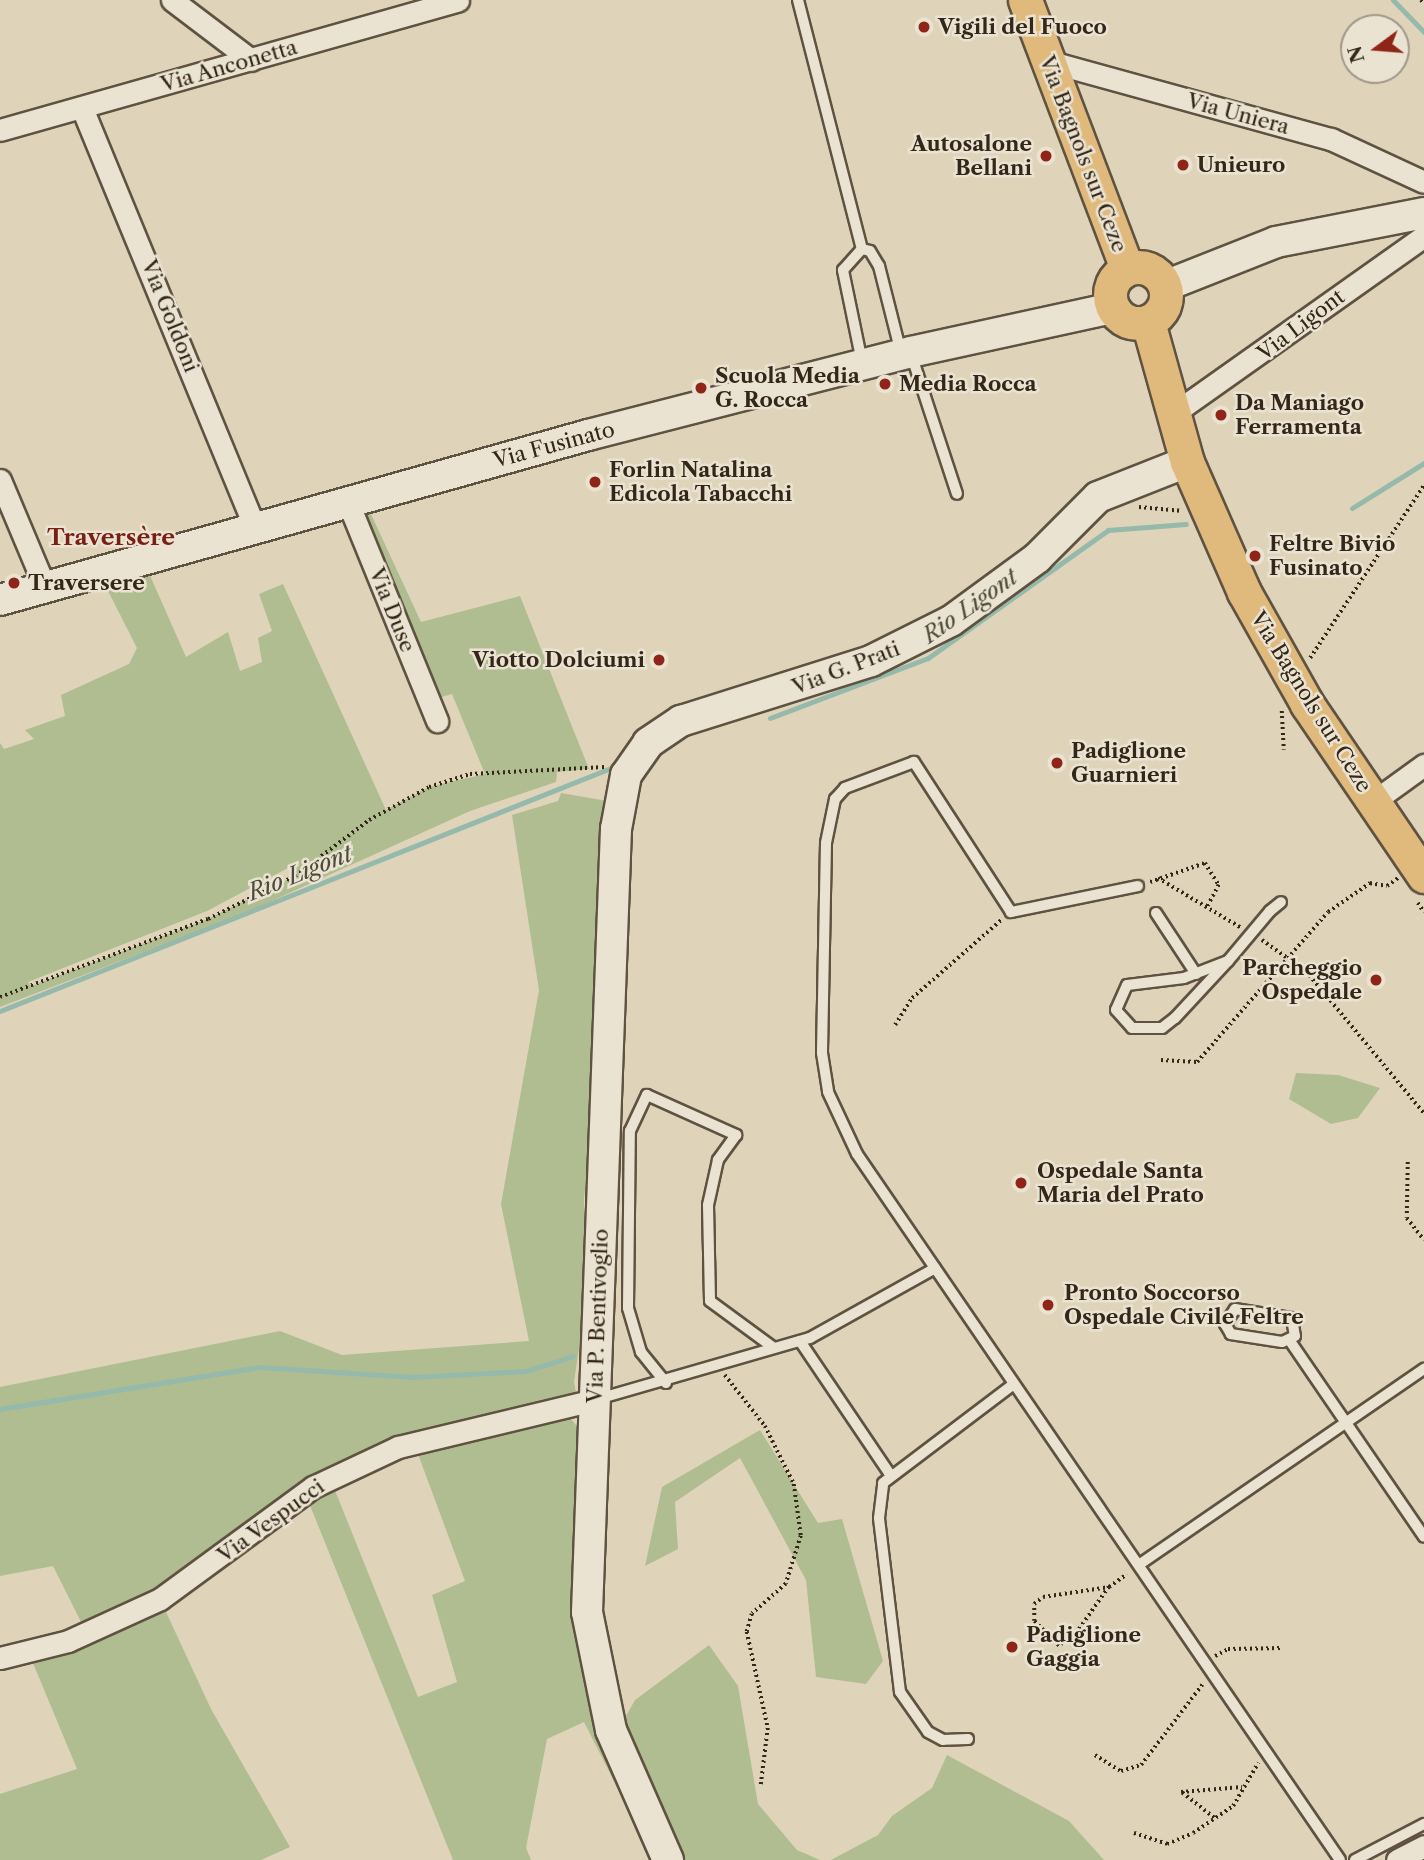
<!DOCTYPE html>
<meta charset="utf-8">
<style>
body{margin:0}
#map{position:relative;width:1424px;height:1860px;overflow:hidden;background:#dfd4ba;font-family:"Libre Caslon Text",serif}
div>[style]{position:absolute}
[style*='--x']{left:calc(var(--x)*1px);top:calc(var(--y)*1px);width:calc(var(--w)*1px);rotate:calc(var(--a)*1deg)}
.green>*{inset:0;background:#b0bd91}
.stream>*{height:5px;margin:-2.5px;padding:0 2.5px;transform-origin:2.5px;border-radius:2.5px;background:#95b9aa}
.path>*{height:3.5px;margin-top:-1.75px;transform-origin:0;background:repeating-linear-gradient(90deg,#342618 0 2px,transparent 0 5.5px)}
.roads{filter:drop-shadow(2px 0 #5f5240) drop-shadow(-2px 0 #5f5240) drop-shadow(0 2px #5f5240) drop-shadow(0 -2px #5f5240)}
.lane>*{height:10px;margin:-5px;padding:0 5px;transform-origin:5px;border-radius:5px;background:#eae3d2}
.street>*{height:21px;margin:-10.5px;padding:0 10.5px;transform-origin:10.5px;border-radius:10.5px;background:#eae3d2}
.secondary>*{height:30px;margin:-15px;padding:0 15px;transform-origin:15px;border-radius:15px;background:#eae3d2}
.primary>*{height:33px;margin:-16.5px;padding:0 16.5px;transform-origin:16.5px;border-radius:16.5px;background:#e0ba7d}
.primary>.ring{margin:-16.5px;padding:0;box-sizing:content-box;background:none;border:33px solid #e0ba7d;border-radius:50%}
.dots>*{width:19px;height:19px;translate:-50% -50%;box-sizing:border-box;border:4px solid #eae3d2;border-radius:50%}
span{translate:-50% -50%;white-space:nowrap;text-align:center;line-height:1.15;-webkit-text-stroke:5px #eae3d2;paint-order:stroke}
.poi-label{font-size:21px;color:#342618;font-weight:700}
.left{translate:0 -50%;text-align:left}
.right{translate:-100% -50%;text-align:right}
.street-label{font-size:21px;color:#342618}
.neighbourhood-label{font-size:23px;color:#7a1f14;font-weight:700}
.water-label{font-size:23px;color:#4c4b3c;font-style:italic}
.north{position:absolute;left:1340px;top:14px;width:70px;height:70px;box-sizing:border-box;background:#eae3d2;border:2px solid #a19788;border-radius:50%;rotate:254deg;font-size:19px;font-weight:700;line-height:28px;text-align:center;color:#342618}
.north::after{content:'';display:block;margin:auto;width:24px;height:32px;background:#8f2418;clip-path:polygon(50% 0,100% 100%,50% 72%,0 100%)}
</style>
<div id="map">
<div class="green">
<i style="clip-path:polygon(evenodd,370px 512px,421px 622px,520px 596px,589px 769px,557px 772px,556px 782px,470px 811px,243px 914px,0 1007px,0 743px,4px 749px,34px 739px,25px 730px,65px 716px,61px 695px,129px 664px,137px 648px,105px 585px,148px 571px,186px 657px,228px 632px,240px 671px,262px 662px,258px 638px,272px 631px,259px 594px,283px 584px,386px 810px,429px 787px,485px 774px,452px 694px,435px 699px,362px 514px,370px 512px,290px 867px,295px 876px,208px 919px,31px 986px,28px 982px,207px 911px,290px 867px)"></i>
<i style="clip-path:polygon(evenodd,561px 793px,613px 802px,601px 1044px,584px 1198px,584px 1314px,574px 1382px,578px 1403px,567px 1414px,580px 1430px,624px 1786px,618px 1789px,584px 1722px,547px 1739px,526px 1848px,531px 1860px,453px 1860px,305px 1493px,160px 1599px,211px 1709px,290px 1847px,261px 1860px,0 1860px,0 1794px,77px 1769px,28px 1651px,87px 1634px,53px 1566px,0 1576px,0 1387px,280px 1331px,342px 1355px,529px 1341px,501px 1204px,539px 990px,512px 815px,558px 801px,561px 793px,415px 1446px,465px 1581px,432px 1595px,457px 1682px,418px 1697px,334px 1488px,415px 1446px)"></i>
<i style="clip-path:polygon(1296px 1073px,1338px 1075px,1380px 1088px,1358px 1118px,1331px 1124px,1289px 1099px)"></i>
<i style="clip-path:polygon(760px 1430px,818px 1523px,842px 1519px,883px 1661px,866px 1684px,816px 1677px,806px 1580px,740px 1458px,675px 1502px,678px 1549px,645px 1566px,662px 1487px)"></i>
<i style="clip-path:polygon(709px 1645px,738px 1686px,758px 1804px,797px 1850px,820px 1860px,682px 1860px,622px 1723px,635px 1700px)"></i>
<i style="clip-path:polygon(947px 1755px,1069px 1821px,1104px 1860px,831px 1860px,878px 1835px,892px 1816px,932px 1788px)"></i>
</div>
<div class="stream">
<i style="--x:1393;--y:0;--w:45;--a:45.9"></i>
<i style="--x:1352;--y:508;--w:85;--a:-32"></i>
<i style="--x:770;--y:718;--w:169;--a:-20.8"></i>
<i style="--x:928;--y:658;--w:221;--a:-35.4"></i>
<i style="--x:1108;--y:530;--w:78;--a:-4.4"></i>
<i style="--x:0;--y:1011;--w:660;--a:-21.7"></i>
<i style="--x:0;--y:1409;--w:262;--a:-9.2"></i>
<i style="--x:259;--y:1367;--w:155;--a:3.7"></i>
<i style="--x:414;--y:1377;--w:112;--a:-3.1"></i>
<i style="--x:526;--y:1371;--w:49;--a:-17.7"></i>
</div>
<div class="path">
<i style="--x:1421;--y:0;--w:4;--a:45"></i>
<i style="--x:1139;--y:507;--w:44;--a:5.2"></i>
<i style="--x:1310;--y:658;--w:207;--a:-56.6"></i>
<i style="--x:1282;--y:711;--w:39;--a:87"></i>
<i style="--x:1158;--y:878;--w:96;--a:30.9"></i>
<i style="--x:1150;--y:882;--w:58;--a:-19.1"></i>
<i style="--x:1205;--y:863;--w:26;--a:58"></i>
<i style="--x:1219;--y:885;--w:26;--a:118"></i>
<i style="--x:1418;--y:903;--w:11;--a:56"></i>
<i style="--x:1262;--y:940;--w:54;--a:35.2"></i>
<i style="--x:1306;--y:971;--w:185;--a:50.3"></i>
<i style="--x:0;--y:997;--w:222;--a:-20.6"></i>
<i style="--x:208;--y:919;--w:97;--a:-26.3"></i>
<i style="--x:295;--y:876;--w:93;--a:-37.1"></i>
<i style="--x:369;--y:820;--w:68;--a:-28.8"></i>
<i style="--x:429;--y:787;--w:43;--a:-17.6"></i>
<i style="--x:470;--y:774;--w:135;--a:-3"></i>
<i style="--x:895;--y:1025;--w:32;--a:-58"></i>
<i style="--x:912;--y:998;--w:118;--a:-41.2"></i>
<i style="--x:1161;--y:1060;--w:36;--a:3"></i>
<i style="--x:1197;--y:1062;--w:199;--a:-48.9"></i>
<i style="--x:1328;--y:912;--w:51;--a:-34.6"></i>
<i style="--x:1370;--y:883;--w:17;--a:10"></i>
<i style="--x:1387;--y:886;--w:14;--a:-36"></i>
<i style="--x:1408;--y:1162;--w:56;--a:91"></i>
<i style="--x:1407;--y:1218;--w:28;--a:52"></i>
<i style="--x:725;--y:1375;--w:65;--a:51.9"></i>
<i style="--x:765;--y:1426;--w:65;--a:63.4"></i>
<i style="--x:794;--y:1484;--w:52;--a:82.3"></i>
<i style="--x:801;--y:1536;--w:50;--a:107.4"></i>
<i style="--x:786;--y:1584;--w:45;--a:138.6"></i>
<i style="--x:752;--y:1614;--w:19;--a:106"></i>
<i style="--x:747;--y:1632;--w:98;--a:77.7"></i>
<i style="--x:768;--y:1728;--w:57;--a:97"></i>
<i style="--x:1109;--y:1587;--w:57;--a:125.1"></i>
<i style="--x:1076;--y:1634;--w:21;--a:145"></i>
<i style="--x:1059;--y:1646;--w:35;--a:-135"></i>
<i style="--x:1034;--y:1621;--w:17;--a:-90"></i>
<i style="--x:1034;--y:1604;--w:11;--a:-38"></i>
<i style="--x:1043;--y:1597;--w:67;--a:-8.6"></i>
<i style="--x:1109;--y:1587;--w:22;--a:-36"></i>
<i style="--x:1215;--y:1656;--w:15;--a:-28"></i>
<i style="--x:1228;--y:1649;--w:53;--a:-1.1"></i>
<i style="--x:1095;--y:1755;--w:31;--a:32"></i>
<i style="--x:1121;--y:1771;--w:21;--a:-17"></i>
<i style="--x:1141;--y:1765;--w:101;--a:-52.7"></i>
<i style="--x:1214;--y:1818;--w:42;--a:-141.8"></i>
<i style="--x:1181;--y:1792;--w:61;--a:-4.7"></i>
<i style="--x:1134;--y:1833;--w:35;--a:18"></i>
<i style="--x:1167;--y:1844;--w:28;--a:-23"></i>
<i style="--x:1193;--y:1833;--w:48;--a:-34"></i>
<i style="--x:1233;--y:1806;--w:50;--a:-59.8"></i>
</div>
<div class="roads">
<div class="lane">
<i style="--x:798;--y:0;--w:257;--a:75.6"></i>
<i style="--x:911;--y:354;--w:147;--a:71.8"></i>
<i style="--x:862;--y:362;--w:94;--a:-101.7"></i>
<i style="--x:843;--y:270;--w:28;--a:-48"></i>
<i style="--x:862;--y:249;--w:8;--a:14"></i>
<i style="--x:870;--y:251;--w:17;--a:59"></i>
<i style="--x:879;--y:266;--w:90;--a:75.8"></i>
<i style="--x:1138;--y:886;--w:130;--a:168.4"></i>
<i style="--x:1011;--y:912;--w:179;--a:-122.9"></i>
<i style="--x:914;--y:762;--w:74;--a:159.4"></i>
<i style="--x:845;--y:788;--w:15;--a:132"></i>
<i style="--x:835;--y:799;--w:45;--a:101.6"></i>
<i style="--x:826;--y:843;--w:210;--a:91.1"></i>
<i style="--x:822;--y:1053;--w:39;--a:81"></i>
<i style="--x:828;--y:1092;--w:68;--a:64.9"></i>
<i style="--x:857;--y:1154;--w:855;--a:55.62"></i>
<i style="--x:1156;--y:913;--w:73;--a:56.7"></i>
<i style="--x:1228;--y:961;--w:47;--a:158.9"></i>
<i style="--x:1184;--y:978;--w:57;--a:173"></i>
<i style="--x:1127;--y:985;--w:27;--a:114"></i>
<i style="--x:1116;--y:1010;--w:24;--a:48"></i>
<i style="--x:1132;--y:1028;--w:30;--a:0"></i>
<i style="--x:1162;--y:1028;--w:16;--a:-38"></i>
<i style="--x:1175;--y:1018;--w:78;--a:-47.1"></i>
<i style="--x:1228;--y:961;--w:65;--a:-50"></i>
<i style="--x:1270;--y:911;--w:14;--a:-39"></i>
<i style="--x:1235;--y:1309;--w:58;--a:9"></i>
<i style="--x:1292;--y:1318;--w:18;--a:81"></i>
<i style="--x:1295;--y:1336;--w:14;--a:155"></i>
<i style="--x:1282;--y:1342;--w:52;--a:-171.1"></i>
<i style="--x:1231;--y:1334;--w:12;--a:-121"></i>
<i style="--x:1225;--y:1324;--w:18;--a:-56"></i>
<i style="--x:800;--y:1341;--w:159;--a:56"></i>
<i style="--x:1290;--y:1341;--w:237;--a:55.6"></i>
<i style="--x:666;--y:1383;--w:40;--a:-129"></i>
<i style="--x:641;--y:1352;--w:46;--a:-106.5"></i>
<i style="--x:628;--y:1308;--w:177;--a:-89.4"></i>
<i style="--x:630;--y:1131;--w:40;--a:-65"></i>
<i style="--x:647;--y:1095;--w:98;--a:24.2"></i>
<i style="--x:736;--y:1135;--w:31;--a:126"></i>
<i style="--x:718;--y:1160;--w:46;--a:102.5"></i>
<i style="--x:708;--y:1205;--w:96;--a:88.8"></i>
<i style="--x:710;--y:1301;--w:79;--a:36.3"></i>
<i style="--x:598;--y:1399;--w:221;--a:-16.1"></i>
<i style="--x:810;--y:1338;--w:143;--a:-29.2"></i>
<i style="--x:1140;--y:1564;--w:345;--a:-34.5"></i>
<i style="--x:968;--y:1739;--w:25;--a:178"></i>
<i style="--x:943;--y:1740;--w:17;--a:-152"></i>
<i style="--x:928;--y:1732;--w:49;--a:-125"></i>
<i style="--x:900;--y:1692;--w:175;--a:-96.9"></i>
<i style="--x:879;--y:1518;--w:35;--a:-83"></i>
<i style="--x:883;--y:1483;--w:164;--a:-37.1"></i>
<i style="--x:1355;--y:1860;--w:78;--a:-27.6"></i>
</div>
<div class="street">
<i style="--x:172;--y:0;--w:99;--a:37.2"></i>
<i style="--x:1047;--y:61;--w:295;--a:15.4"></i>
<i style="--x:1331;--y:139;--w:102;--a:24.8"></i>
<i style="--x:82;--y:108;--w:451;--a:67.6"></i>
<i style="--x:0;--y:130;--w:476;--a:-15.8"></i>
<i style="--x:1177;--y:411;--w:303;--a:-35.3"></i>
<i style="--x:0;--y:480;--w:116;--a:67.2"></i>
<i style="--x:347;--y:500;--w:239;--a:67.8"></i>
<i style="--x:1374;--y:801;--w:62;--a:-35.8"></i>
<i style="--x:0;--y:1658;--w:70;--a:-14"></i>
<i style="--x:68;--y:1641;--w:101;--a:-24.5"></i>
<i style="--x:160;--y:1599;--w:190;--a:-36.2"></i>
<i style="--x:313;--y:1487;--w:94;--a:-25.2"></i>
<i style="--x:398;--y:1447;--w:202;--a:-13.5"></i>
<i style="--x:1397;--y:1860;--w:30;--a:-27"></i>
</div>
<div class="secondary">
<i style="--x:1165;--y:286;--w:119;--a:-21.6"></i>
<i style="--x:1276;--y:242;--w:151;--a:-11.1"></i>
<i style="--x:0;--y:600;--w:611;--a:-15.67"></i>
<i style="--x:588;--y:435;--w:333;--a:-14.4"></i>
<i style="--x:911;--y:352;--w:207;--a:-12.3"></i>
<i style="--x:668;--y:1860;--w:142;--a:-113.7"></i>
<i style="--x:611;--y:1730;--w:120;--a:-101.5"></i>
<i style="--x:587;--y:1612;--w:784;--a:-87.88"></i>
<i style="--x:616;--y:829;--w:55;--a:-79.5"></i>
<i style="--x:626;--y:775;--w:39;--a:-55"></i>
<i style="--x:648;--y:743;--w:40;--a:-34"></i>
<i style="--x:681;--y:721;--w:199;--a:-17.5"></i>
<i style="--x:871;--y:661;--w:89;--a:-26.6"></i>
<i style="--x:951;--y:621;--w:107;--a:-36.2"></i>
<i style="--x:1037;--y:558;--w:86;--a:-45"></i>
<i style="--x:1098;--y:497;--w:96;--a:-21.5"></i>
</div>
<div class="primary">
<i style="--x:1025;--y:0;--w:287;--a:69.2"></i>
<i class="ring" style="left:1110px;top:267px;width:23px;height:23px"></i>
<i style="--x:1148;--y:322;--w:145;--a:74.4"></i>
<i style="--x:1187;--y:462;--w:142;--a:66.3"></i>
<i style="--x:1244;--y:592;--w:129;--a:60.6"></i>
<i style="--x:1307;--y:704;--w:208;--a:55.8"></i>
</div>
</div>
<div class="dots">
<i style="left:924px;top:27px;background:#8f2418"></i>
<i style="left:1046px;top:156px;background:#8f2418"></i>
<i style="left:1183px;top:165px;background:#8f2418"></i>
<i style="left:885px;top:384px;background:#8f2418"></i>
<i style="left:701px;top:388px;background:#8f2418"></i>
<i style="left:1221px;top:415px;background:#8f2418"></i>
<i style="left:595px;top:482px;background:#8f2418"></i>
<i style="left:1255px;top:556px;background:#8f2418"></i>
<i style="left:14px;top:583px;background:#8f2418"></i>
<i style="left:659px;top:660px;background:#8f2418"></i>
<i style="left:1057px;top:763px;background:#8f2418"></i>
<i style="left:1376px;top:980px;background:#8f2418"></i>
<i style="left:1021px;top:1183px;background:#8f2418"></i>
<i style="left:1048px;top:1305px;background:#8f2418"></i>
<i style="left:1012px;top:1647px;background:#8f2418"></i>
</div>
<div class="poi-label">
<span class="left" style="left:938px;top:27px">Vigili del Fuoco</span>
<span class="right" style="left:1032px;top:156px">Autosalone<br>Bellani</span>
<span class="left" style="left:1197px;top:165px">Unieuro</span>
<span class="left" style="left:715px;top:388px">Scuola Media<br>G. Rocca</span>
<span class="left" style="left:899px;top:384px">Media Rocca</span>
<span class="left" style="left:1235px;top:415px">Da Maniago<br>Ferramenta</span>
<span class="left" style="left:609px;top:482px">Forlin Natalina<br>Edicola Tabacchi</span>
<span class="left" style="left:1269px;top:556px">Feltre Bivio<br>Fusinato</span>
<span class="left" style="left:28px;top:583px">Traversere</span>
<span class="right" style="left:645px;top:660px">Viotto Dolciumi</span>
<span class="left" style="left:1071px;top:763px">Padiglione<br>Guarnieri</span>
<span class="right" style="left:1362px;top:980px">Parcheggio<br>Ospedale</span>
<span class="left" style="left:1037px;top:1183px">Ospedale Santa<br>Maria del Prato</span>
<span class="left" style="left:1064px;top:1305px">Pronto Soccorso<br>Ospedale Civile Feltre</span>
<span class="left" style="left:1026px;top:1647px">Padiglione<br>Gaggia</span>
</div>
<div class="street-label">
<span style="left:229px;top:66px;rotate:-16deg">Via Anconetta</span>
<span style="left:1238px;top:114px;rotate:15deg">Via Uniera</span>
<span style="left:1083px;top:154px;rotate:69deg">Via Bagnols sur Ceze</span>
<span style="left:170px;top:316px;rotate:68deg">Via Goldoni</span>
<span style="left:1301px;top:325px;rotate:-37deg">Via Ligont</span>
<span style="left:554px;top:445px;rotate:-15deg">Via Fusinato</span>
<span style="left:392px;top:610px;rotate:68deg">Via Duse</span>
<span style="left:846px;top:668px;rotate:-21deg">Via G. Prati</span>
<span style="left:1311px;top:702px;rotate:58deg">Via Bagnols sur Ceze</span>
<span style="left:598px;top:1316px;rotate:-88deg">Via P. Bentivoglio</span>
<span style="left:271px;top:1521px;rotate:-36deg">Via Vespucci</span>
</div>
<div class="neighbourhood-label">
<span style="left:111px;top:537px">Traversère</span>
</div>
<div class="water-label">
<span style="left:970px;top:606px;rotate:-35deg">Rio Ligont</span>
<span style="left:300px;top:873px;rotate:-22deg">Rio Ligont</span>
</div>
<div class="north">N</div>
</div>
